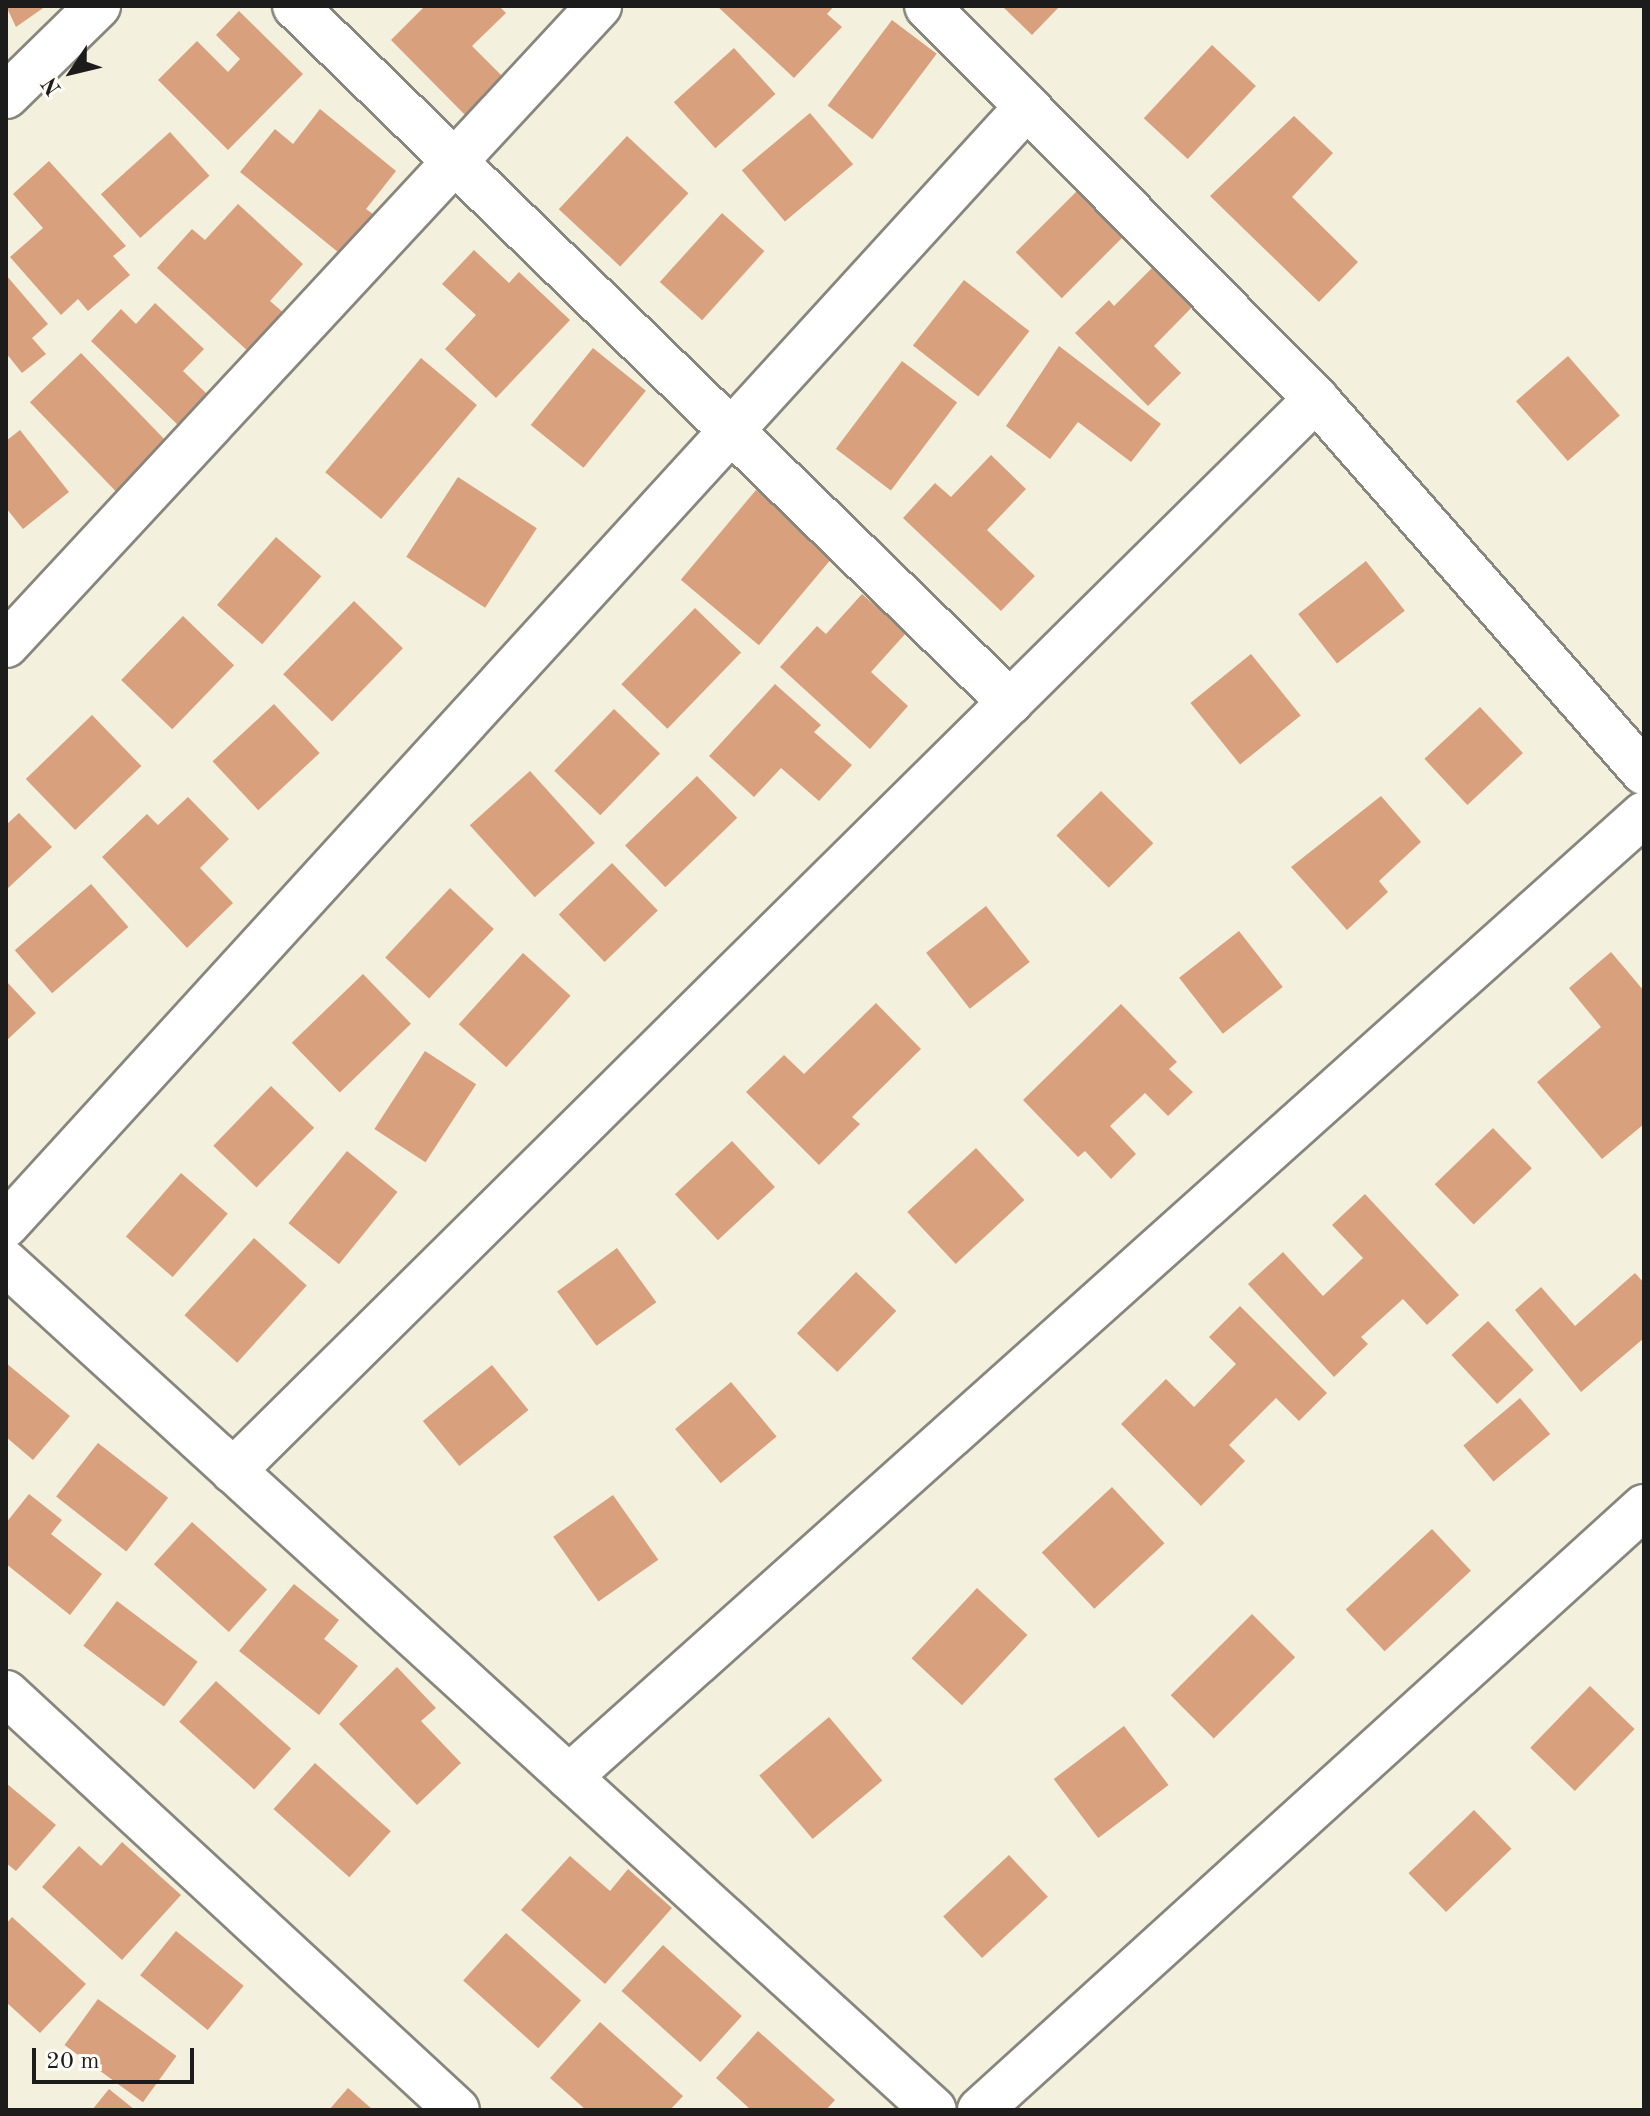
<!DOCTYPE html>
<style>
body{margin:0}
#map{position:relative;width:1650px;height:2116px;overflow:hidden;background:#f4f0de;font-family:"Old Standard TT",serif}
div>[style]{position:absolute}
[style*='--x']{left:calc(var(--x)*1px);top:calc(var(--y)*1px);width:calc(var(--w)*1px);rotate:calc(var(--a)*1deg)}
.building>*{inset:0;background:#d8a07d;transform-origin:0 0}
.roads{filter:drop-shadow(2px 0 #88867d) drop-shadow(-2px 0 #88867d) drop-shadow(0 2px #88867d) drop-shadow(0 -2px #88867d)}
.street>*{height:44px;margin:-22px;padding:0 22px;transform-origin:22px;border-radius:22px;background:#fff}
span{translate:-50% -50%;white-space:nowrap;text-align:center;line-height:1.15;-webkit-text-stroke:7px #fdfcf7;paint-order:stroke}
.frame{position:absolute;inset:0;border:8px solid #1c1c1c;pointer-events:none}
.north{position:absolute;left:32px;top:32px;width:80px;height:80px;-webkit-text-stroke:6px #fdfcf7;paint-order:stroke;rotate:235deg;font-size:22px;font-weight:700;line-height:32px;text-align:center;color:#1c1c1c}
.north::after{content:'';display:block;margin:auto;width:28px;height:36px;background:#1c1c1c;clip-path:polygon(50% 0,100% 100%,50% 72%,0 100%)}
.scale{position:absolute;left:32px;top:2048px;width:162px;height:36px;box-sizing:border-box;border:4px solid #1c1c1c;border-top:0;padding-left:10px;font-size:24px;line-height:28px;white-space:nowrap;color:#1c1c1c;-webkit-text-stroke:6px #fdfcf7;paint-order:stroke}
</style>
<div id="map">
<div class="building">
<i style="clip-path:polygon(6px 6px,46px 6px,16px 27px)"></i>
<i style="clip-path:polygon(425px 6px,499px 6px,506px 13px,472px 46px,508px 82px,470px 120px,391px 40px)"></i>
<i style="clip-path:polygon(717px 6px,834px 6px,827px 14px,842px 27px,794px 78px)"></i>
<i style="clip-path:polygon(1002px 6px,1060px 6px,1032px 35px)"></i>
<i style="clip-path:polygon(239px 11px,303px 74px,228px 150px,158px 80px,197px 41px,228px 72px,240px 59px,216px 35px)"></i>
<i style="left:892px;top:20px;width:56px;height:107px;rotate:37deg"></i>
<i style="left:1212px;top:45px;width:60px;height:100px;rotate:43deg"></i>
<i style="left:734px;top:48px;width:62px;height:81px;rotate:48deg"></i>
<i style="clip-path:polygon(320px 109px,396px 171px,366px 209px,377px 217px,344px 257px,240px 172px,275px 129px,293px 144px)"></i>
<i style="left:810px;top:113px;width:67px;height:89px;rotate:50deg"></i>
<i style="clip-path:polygon(1294px 116px,1333px 153px,1292px 197px,1358px 262px,1319px 302px,1210px 196px)"></i>
<i style="left:170px;top:132px;width:59px;height:93px;rotate:48deg"></i>
<i style="left:627px;top:136px;width:84px;height:100px;rotate:43deg"></i>
<i style="clip-path:polygon(49px 161px,126px 246px,113px 256px,130px 275px,88px 311px,78px 299px,61px 315px,10px 257px,43px 228px,13px 194px)"></i>
<i style="left:1078px;top:190px;width:65px;height:88px;rotate:45deg"></i>
<i style="clip-path:polygon(238px 204px,303px 264px,270px 301px,285px 314px,250px 353px,157px 268px,192px 229px,205px 240px)"></i>
<i style="left:722px;top:213px;width:57px;height:93px;rotate:42deg"></i>
<i style="clip-path:polygon(474px 250px,509px 283px,519px 272px,570px 320px,496px 398px,445px 349px,476px 315px,442px 284px)"></i>
<i style="clip-path:polygon(1159px 261px,1199px 300px,1154px 346px,1181px 373px,1148px 406px,1075px 333px,1109px 300px,1114px 306px)"></i>
<i style="clip-path:polygon(6px 275px,48px 324px,32px 338px,46px 354px,22px 373px,6px 353px)"></i>
<i style="left:964px;top:280px;width:83px;height:83px;rotate:38deg"></i>
<i style="clip-path:polygon(155px 303px,204px 349px,183px 371px,208px 395px,179px 426px,91px 341px,121px 309px,136px 324px)"></i>
<i style="clip-path:polygon(1059px 346px,1161px 424px,1131px 462px,1078px 422px,1050px 459px,1006px 426px)"></i>
<i style="left:593px;top:348px;width:68px;height:99px;rotate:39deg"></i>
<i style="left:81px;top:353px;width:127px;height:71px;rotate:46deg"></i>
<i style="left:1568px;top:356px;width:79px;height:69px;rotate:49deg"></i>
<i style="left:421px;top:358px;width:73px;height:149px;rotate:40deg"></i>
<i style="left:902px;top:361px;width:69px;height:110px;rotate:37deg"></i>
<i style="clip-path:polygon(20px 430px,69px 492px,23px 529px,6px 508px,6px 441px)"></i>
<i style="clip-path:polygon(991px 455px,1026px 489px,987px 530px,1035px 576px,1001px 611px,903px 518px,935px 483px,951px 497px)"></i>
<i style="left:458px;top:477px;width:94px;height:95px;rotate:33deg"></i>
<i style="left:756px;top:490px;width:102px;height:117px;rotate:40deg"></i>
<i style="left:276px;top:537px;width:60px;height:90px;rotate:41deg"></i>
<i style="left:1366px;top:561px;width:63px;height:86px;rotate:52deg"></i>
<i style="clip-path:polygon(862px 594px,906px 633px,871px 672px,908px 706px,870px 749px,780px 667px,817px 626px,826px 634px)"></i>
<i style="left:354px;top:601px;width:68px;height:102px;rotate:44deg"></i>
<i style="left:695px;top:608px;width:64px;height:106px;rotate:44deg"></i>
<i style="left:183px;top:616px;width:71px;height:89px;rotate:44deg"></i>
<i style="left:1251px;top:654px;width:79px;height:78px;rotate:51deg"></i>
<i style="clip-path:polygon(775px 684px,821px 725px,814px 732px,852px 765px,819px 801px,781px 768px,754px 797px,709px 756px)"></i>
<i style="left:274px;top:704px;width:67px;height:84px;rotate:47deg"></i>
<i style="left:1480px;top:707px;width:63px;height:76px;rotate:47deg"></i>
<i style="left:614px;top:709px;width:64px;height:86px;rotate:44deg"></i>
<i style="left:92px;top:715px;width:71px;height:92px;rotate:46deg"></i>
<i style="left:530px;top:771px;width:97px;height:81px;rotate:48deg"></i>
<i style="left:697px;top:776px;width:58px;height:100px;rotate:46deg"></i>
<i style="left:1101px;top:791px;width:74px;height:63px;rotate:45deg"></i>
<i style="clip-path:polygon(1381px 796px,1421px 842px,1379px 881px,1388px 892px,1347px 930px,1291px 867px)"></i>
<i style="clip-path:polygon(188px 797px,229px 839px,200px 868px,233px 903px,187px 948px,102px 857px,147px 814px,158px 825px)"></i>
<i style="clip-path:polygon(19px 813px,52px 847px,6px 890px,6px 825px)"></i>
<i style="left:612px;top:863px;width:66px;height:74px;rotate:46deg"></i>
<i style="left:91px;top:884px;width:57px;height:101px;rotate:49deg"></i>
<i style="left:450px;top:888px;width:60px;height:95px;rotate:43deg"></i>
<i style="left:986px;top:906px;width:71px;height:76px;rotate:52deg"></i>
<i style="left:1239px;top:931px;width:71px;height:76px;rotate:52deg"></i>
<i style="clip-path:polygon(1611px 952px,1644px 991px,1644px 1124px,1602px 1159px,1537px 1082px,1601px 1027px,1569px 988px)"></i>
<i style="left:523px;top:953px;width:64px;height:96px;rotate:42deg"></i>
<i style="left:363px;top:974px;width:69px;height:99px;rotate:46deg"></i>
<i style="clip-path:polygon(6px 981px,36px 1013px,6px 1041px)"></i>
<i style="clip-path:polygon(876px 1003px,921px 1049px,852px 1117px,860px 1124px,819px 1165px,746px 1092px,784px 1055px,804px 1074px)"></i>
<i style="clip-path:polygon(1121px 1004px,1177px 1062px,1169px 1069px,1193px 1092px,1168px 1116px,1145px 1093px,1110px 1126px,1136px 1154px,1111px 1179px,1085px 1151px,1078px 1157px,1023px 1100px)"></i>
<i style="left:425px;top:1051px;width:61px;height:93px;rotate:33deg"></i>
<i style="left:271px;top:1086px;width:60px;height:83px;rotate:44deg"></i>
<i style="left:1493px;top:1128px;width:56px;height:81px;rotate:46deg"></i>
<i style="left:732px;top:1141px;width:63px;height:78px;rotate:47deg"></i>
<i style="left:976px;top:1148px;width:71px;height:94px;rotate:47deg"></i>
<i style="left:347px;top:1151px;width:65px;height:93px;rotate:39deg"></i>
<i style="left:181px;top:1173px;width:62px;height:84px;rotate:41deg"></i>
<i style="clip-path:polygon(1365px 1194px,1459px 1295px,1427px 1325px,1403px 1299px,1361px 1337px,1368px 1344px,1334px 1377px,1248px 1284px,1283px 1252px,1323px 1296px,1363px 1258px,1332px 1225px)"></i>
<i style="left:254px;top:1238px;width:71px;height:104px;rotate:42deg"></i>
<i style="left:617px;top:1248px;width:67px;height:74px;rotate:54deg"></i>
<i style="left:856px;top:1272px;width:56px;height:85px;rotate:44deg"></i>
<i style="clip-path:polygon(1635px 1273px,1644px 1283px,1644px 1338px,1581px 1392px,1515px 1310px,1541px 1287px,1575px 1326px)"></i>
<i style="clip-path:polygon(1240px 1306px,1327px 1393px,1299px 1421px,1276px 1398px,1229px 1445px,1245px 1461px,1201px 1506px,1121px 1424px,1166px 1379px,1194px 1407px,1236px 1364px,1209px 1337px)"></i>
<i style="left:1488px;top:1321px;width:67px;height:50px;rotate:47deg"></i>
<i style="clip-path:polygon(6px 1363px,70px 1416px,33px 1460px,6px 1437px)"></i>
<i style="left:492px;top:1365px;width:58px;height:89px;rotate:51deg"></i>
<i style="left:731px;top:1382px;width:71px;height:73px;rotate:50deg"></i>
<i style="left:1520px;top:1398px;width:47px;height:74px;rotate:50deg"></i>
<i style="left:98px;top:1443px;width:89px;height:68px;rotate:38deg"></i>
<i style="left:1112px;top:1487px;width:77px;height:96px;rotate:47deg"></i>
<i style="clip-path:polygon(29px 1494px,62px 1520px,51px 1534px,102px 1574px,70px 1615px,6px 1564px,6px 1523px)"></i>
<i style="left:613px;top:1495px;width:79px;height:73px;rotate:55deg"></i>
<i style="left:192px;top:1522px;width:101px;height:57px;rotate:42deg"></i>
<i style="left:1432px;top:1529px;width:57px;height:118px;rotate:47deg"></i>
<i style="clip-path:polygon(294px 1584px,339px 1620px,324px 1639px,358px 1666px,319px 1715px,239px 1651px)"></i>
<i style="left:977px;top:1588px;width:69px;height:96px;rotate:43deg"></i>
<i style="left:117px;top:1601px;width:101px;height:56px;rotate:37deg"></i>
<i style="left:1252px;top:1614px;width:61px;height:115px;rotate:45deg"></i>
<i style="clip-path:polygon(397px 1667px,436px 1708px,421px 1721px,461px 1763px,417px 1805px,339px 1724px)"></i>
<i style="left:216px;top:1681px;width:101px;height:55px;rotate:42deg"></i>
<i style="left:1590px;top:1686px;width:62px;height:86px;rotate:44deg"></i>
<i style="left:829px;top:1717px;width:83px;height:91px;rotate:50deg"></i>
<i style="left:1124px;top:1726px;width:74px;height:88px;rotate:53deg"></i>
<i style="left:315px;top:1763px;width:102px;height:62px;rotate:42deg"></i>
<i style="clip-path:polygon(6px 1783px,56px 1825px,16px 1871px,6px 1863px)"></i>
<i style="left:1474px;top:1810px;width:54px;height:91px;rotate:46deg"></i>
<i style="clip-path:polygon(122px 1842px,181px 1895px,122px 1960px,42px 1887px,79px 1846px,101px 1866px)"></i>
<i style="left:1009px;top:1855px;width:57px;height:90px;rotate:47deg"></i>
<i style="clip-path:polygon(570px 1856px,610px 1891px,628px 1869px,672px 1908px,605px 1984px,521px 1910px)"></i>
<i style="clip-path:polygon(12px 1917px,86px 1984px,40px 2033px,6px 2002px,6px 1924px)"></i>
<i style="left:176px;top:1931px;width:87px;height:57px;rotate:39deg"></i>
<i style="left:506px;top:1933px;width:101px;height:64px;rotate:42deg"></i>
<i style="left:663px;top:1945px;width:106px;height:62px;rotate:42deg"></i>
<i style="left:98px;top:1999px;width:97px;height:57px;rotate:36deg"></i>
<i style="clip-path:polygon(600px 2022px,683px 2096px,670px 2110px,586px 2110px,550px 2078px)"></i>
<i style="clip-path:polygon(758px 2031px,835px 2100px,826px 2110px,751px 2110px,716px 2078px)"></i>
<i style="clip-path:polygon(348px 2088px,373px 2110px,329px 2110px)"></i>
<i style="clip-path:polygon(109px 2089px,135px 2110px,92px 2110px)"></i>
</div>
<div class="roads">
<div class="street">
<i style="--x:295;--y:6;--w:998;--a:44.23"></i>
<i style="--x:927;--y:6;--w:553;--a:45.29"></i>
<i style="--x:1316;--y:399;--w:497;--a:48.7"></i>
<i style="--x:6;--y:96;--w:129;--a:-44.4"></i>
<i style="--x:6;--y:645;--w:872;--a:-47.14"></i>
<i style="--x:6;--y:1225;--w:1514;--a:-47.6"></i>
<i style="--x:6;--y:1263;--w:1256;--a:42.39"></i>
<i style="--x:233;--y:1471;--w:1524;--a:-44.71"></i>
<i style="--x:6;--y:1693;--w:614;--a:42.76"></i>
<i style="--x:569;--y:1777;--w:1443;--a:-41.85"></i>
<i style="--x:980;--y:2110;--w:897;--a:-42.24"></i>
</div>
</div>
<div class="frame"></div>
<div class="north">N</div>
<div class="scale">20 m</div>
</div>
